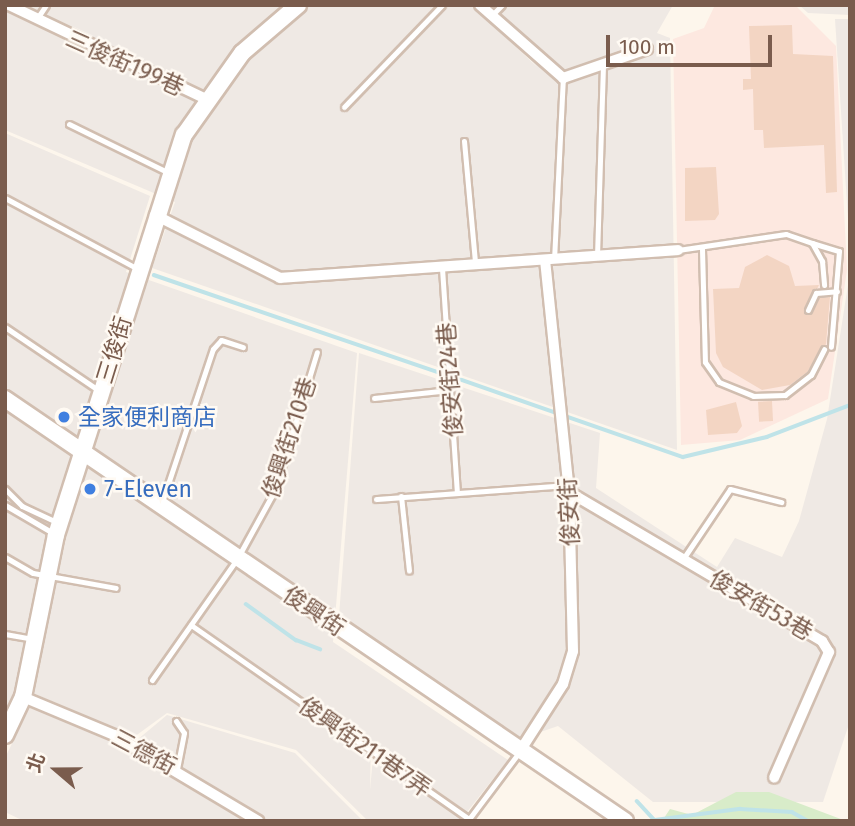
<!DOCTYPE html>
<meta charset="utf-8">
<style>
body{margin:0}
#map{position:relative;width:855px;height:826px;overflow:hidden;background:#fdf6ec;font-family:"Fira Sans","Noto Sans TC",sans-serif}
div>[style]{position:absolute}
[style*='--x']{left:calc(var(--x)*1px);top:calc(var(--y)*1px);width:calc(var(--w)*1px);rotate:calc(var(--a)*1deg)}
.commercial>*{inset:0;background:#fde8e0}
.industrial>*{inset:0;background:#efe9e4}
.green>*{inset:0;background:#d8ecc9}
.stream>*{height:3.5px;margin:-1.75px;padding:0 1.75px;transform-origin:1.75px;border-radius:1.75px;background:#bfe3e8}
.building>*{inset:0;background:#f3d5c3;transform-origin:0 0}
.roads{filter:drop-shadow(2px 0 #d1beb0) drop-shadow(-2px 0 #d1beb0) drop-shadow(0 2px #d1beb0) drop-shadow(0 -2px #d1beb0)}
.lane>*{height:5px;margin:-2.5px;padding:0 2.5px;transform-origin:2.5px;border-radius:2.5px;background:#fff}
.street>*{height:10px;margin:-5px;padding:0 5px;transform-origin:5px;border-radius:5px;background:#fff}
.secondary>*{height:16px;margin:-8px;padding:0 8px;transform-origin:8px;border-radius:8px;background:#fff}
.dots>*{width:19px;height:19px;translate:-50% -50%;box-sizing:border-box;border:4px solid #fffaf3;border-radius:50%}
span{translate:-50% -50%;white-space:nowrap;text-align:center;line-height:1.15;-webkit-text-stroke:5px #fffaf3;paint-order:stroke}
.street-label{font-size:23px;color:#7a5c4d}
.shop-label{font-size:23px;color:#366cbe}
.left{translate:0 -50%;text-align:left}
.frame{position:absolute;inset:0;border:7px solid #7a5c4d;pointer-events:none}
.north{position:absolute;left:21px;top:735px;width:70px;height:70px;-webkit-text-stroke:5px #fffaf3;paint-order:stroke;rotate:290deg;font-size:19px;font-weight:700;line-height:28px;text-align:center;color:#7a5c4d}
.north::after{content:'';display:block;margin:auto;width:24px;height:32px;background:#7a5c4d;clip-path:polygon(50% 0,100% 100%,50% 72%,0 100%)}
.scale{position:absolute;left:606px;top:35px;width:166px;height:32px;box-sizing:border-box;border:4px solid #7a5c4d;border-top:0;padding-left:9px;font-size:21px;line-height:24px;white-space:nowrap;color:#7a5c4d;-webkit-text-stroke:5px #fffaf3;paint-order:stroke}
</style>
<div id="map">
<div class="commercial">
<i style="clip-path:polygon(715px 5px,795px 5px,836px 46px,847px 270px,828px 399px,740px 440px,681px 445px,673px 39px,704px 28px)"></i>
</div>
<div class="industrial">
<i style="clip-path:polygon(5px 5px,472px 5px,537px 67px,482px 5px,673px 5px,657px 33px,670px 38px,677px 450px,152px 268px,175px 202px,5px 130px)"></i>
<i style="clip-path:polygon(799px 5px,850px 5px,850px 15px,808px 13px)"></i>
<i style="clip-path:polygon(835px 19px,850px 19px,850px 250px)"></i>
<i style="clip-path:polygon(5px 133px,150px 196px,126px 272px,357px 353px,333px 642px,508px 760px,467px 812px,371px 743px,370px 790px,373px 757px,466px 821px,368px 821px,296px 750px,167px 713px,134px 737px,33px 693px,68px 529px,53px 519px,19px 698px,5px 725px)"></i>
<i style="clip-path:polygon(850px 272px,850px 721px,823px 802px,653px 802px,558px 726px,517px 740px,339px 616px,359px 353px,600px 433px,596px 488px,717px 567px,735px 538px,782px 557px,799px 521px,827px 419px)"></i>
<i style="clip-path:polygon(31px 704px,108px 740px,137px 740px,167px 715px,295px 753px,363px 821px,24px 821px,5px 812px,5px 758px)"></i>
</div>
<div class="green">
<i style="clip-path:polygon(736px 792px,769px 792px,846px 821px,662px 821px,670px 809px,692px 815px)"></i>
</div>
<div class="stream">
<i style="--x:154;--y:275;--w:302;--a:18.9"></i>
<i style="--x:459;--y:379;--w:237;--a:19.2"></i>
<i style="--x:683;--y:457;--w:86;--a:-13.4"></i>
<i style="--x:767;--y:437;--w:89;--a:-21.1"></i>
<i style="--x:246;--y:604;--w:62;--a:35.8"></i>
<i style="--x:296;--y:640;--w:26;--a:21"></i>
<i style="--x:637;--y:801;--w:26;--a:47"></i>
<i style="--x:655;--y:820;--w:86;--a:-7.4"></i>
<i style="--x:740;--y:809;--w:52;--a:3.3"></i>
<i style="--x:792;--y:812;--w:18;--a:29"></i>
</div>
<div class="building">
<i style="clip-path:polygon(792px 25px,793px 54px,833px 56px,837px 192px,826px 193px,824px 145px,764px 148px,763px 130px,754px 130px,753px 89px,743px 90px,743px 79px,751px 79px,749px 26px)"></i>
<i style="clip-path:polygon(716px 167px,719px 214px,715px 220px,685px 221px,685px 168px)"></i>
<i style="clip-path:polygon(767px 255px,789px 266px,795px 286px,819px 285px,805px 314px,819px 298px,830px 297px,826px 344px,807px 372px,790px 385px,762px 390px,723px 367px,716px 353px,713px 289px,739px 288px,745px 267px)"></i>
<i style="left:772px;top:401px;width:20px;height:14px;rotate:87deg"></i>
<i style="clip-path:polygon(736px 402px,742px 426px,737px 433px,708px 435px,706px 410px)"></i>
</div>
<div class="roads">
<div class="lane">
<i style="--x:492;--y:15;--w:14;--a:-45"></i>
<i style="--x:38;--y:17;--w:14;--a:-56"></i>
<i style="--x:344;--y:107;--w:141;--a:-46.1"></i>
<i style="--x:69;--y:124;--w:111;--a:26.1"></i>
<i style="--x:464;--y:141;--w:122;--a:84.8"></i>
<i style="--x:5;--y:198;--w:151;--a:28.1"></i>
<i style="--x:812;--y:243;--w:28;--a:17"></i>
<i style="--x:839;--y:251;--w:96;--a:94.8"></i>
<i style="--x:702;--y:249;--w:113;--a:88.5"></i>
<i style="--x:705;--y:362;--w:24;--a:55"></i>
<i style="--x:719;--y:382;--w:37;--a:22"></i>
<i style="--x:753;--y:396;--w:32;--a:-2"></i>
<i style="--x:785;--y:395;--w:33;--a:-38"></i>
<i style="--x:811;--y:375;--w:29;--a:-63"></i>
<i style="--x:678;--y:250;--w:109;--a:-8.4"></i>
<i style="--x:786;--y:234;--w:28;--a:19"></i>
<i style="--x:812;--y:243;--w:21;--a:61"></i>
<i style="--x:822;--y:261;--w:24;--a:85"></i>
<i style="--x:597;--y:256;--w:193;--a:-88.2"></i>
<i style="--x:554;--y:260;--w:182;--a:-87.2"></i>
<i style="--x:442;--y:268;--w:224;--a:86.2"></i>
<i style="--x:808;--y:310;--w:19;--a:-65"></i>
<i style="--x:816;--y:293;--w:21;--a:-5"></i>
<i style="--x:5;--y:327;--w:112;--a:34.1"></i>
<i style="--x:374;--y:398;--w:76;--a:-6"></i>
<i style="--x:5;--y:489;--w:24;--a:45"></i>
<i style="--x:22;--y:506;--w:38;--a:25"></i>
<i style="--x:401;--y:496;--w:75;--a:83.9"></i>
<i style="--x:376;--y:499;--w:193;--a:-4.2"></i>
<i style="--x:162;--y:502;--w:161;--a:-71.6"></i>
<i style="--x:213;--y:349;--w:12;--a:-48"></i>
<i style="--x:221;--y:340;--w:23;--a:18"></i>
<i style="--x:5;--y:505;--w:56;--a:30.3"></i>
<i style="--x:5;--y:557;--w:32;--a:30"></i>
<i style="--x:33;--y:573;--w:84;--a:10.2"></i>
<i style="--x:683;--y:559;--w:84;--a:-56.1"></i>
<i style="--x:730;--y:489;--w:53;--a:14.3"></i>
<i style="--x:191;--y:625;--w:339;--a:34.9"></i>
<i style="--x:469;--y:819;--w:85;--a:-53.1"></i>
<i style="--x:5;--y:634;--w:28;--a:10"></i>
<i style="--x:152;--y:680;--w:148;--a:-54.9"></i>
<i style="--x:237;--y:559;--w:79;--a:-61.2"></i>
<i style="--x:275;--y:490;--w:144;--a:-73.1"></i>
<i style="--x:176;--y:721;--w:14;--a:56"></i>
<i style="--x:184;--y:733;--w:37;--a:101"></i>
</div>
<div class="street">
<i style="--x:9;--y:5;--w:216;--a:25.5"></i>
<i style="--x:480;--y:5;--w:111;--a:41.3"></i>
<i style="--x:563;--y:78;--w:89;--a:-19"></i>
<i style="--x:155;--y:215;--w:140;--a:26.7"></i>
<i style="--x:280;--y:278;--w:399;--a:-4"></i>
<i style="--x:569;--y:492;--w:294;--a:30.5"></i>
<i style="--x:822;--y:641;--w:13;--a:58"></i>
<i style="--x:829;--y:652;--w:137;--a:113.6"></i>
<i style="--x:23;--y:697;--w:99;--a:22.7"></i>
<i style="--x:114;--y:735;--w:168;--a:30.8"></i>
<i style="--x:520;--y:751;--w:80;--a:-57.3"></i>
<i style="--x:563;--y:684;--w:34;--a:-73"></i>
<i style="--x:573;--y:651;--w:159;--a:-91.4"></i>
<i style="--x:569;--y:492;--w:233;--a:-95.9"></i>
</div>
<div class="secondary">
<i style="--x:5;--y:399;--w:750;--a:34.24"></i>
<i style="--x:5;--y:735;--w:42;--a:-64.7"></i>
<i style="--x:23;--y:697;--w:165;--a:-78.5"></i>
<i style="--x:56;--y:535;--w:420;--a:-72.3"></i>
<i style="--x:184;--y:135;--w:100;--a:-54.7"></i>
<i style="--x:242;--y:53;--w:74;--a:-40.6"></i>
</div>
</div>
<div class="dots">
<i style="left:64px;top:417px;background:#3f7fe0"></i>
<i style="left:90px;top:489px;background:#3f7fe0"></i>
</div>
<div class="street-label">
<span style="left:125px;top:63px;rotate:24deg">三俊街199巷</span>
<span style="left:114px;top:350px;rotate:-73deg">三俊街</span>
<span style="left:450px;top:380px;rotate:-94deg">俊安街24巷</span>
<span style="left:289px;top:438px;rotate:-72deg">俊興街210巷</span>
<span style="left:569px;top:512px;rotate:-93deg">俊安街</span>
<span style="left:761px;top:605px;rotate:30deg">俊安街53巷</span>
<span style="left:314px;top:611px;rotate:34deg">俊興街</span>
<span style="left:365px;top:747px;rotate:35deg">俊興街211巷7弄</span>
<span style="left:144px;top:752px;rotate:28deg">三德街</span>
</div>
<div class="shop-label">
<span class="left" style="left:78px;top:417px">全家便利商店</span>
<span class="left" style="left:104px;top:489px">7-Eleven</span>
</div>
<div class="frame"></div>
<div class="north">北</div>
<div class="scale">100 m</div>
</div>
